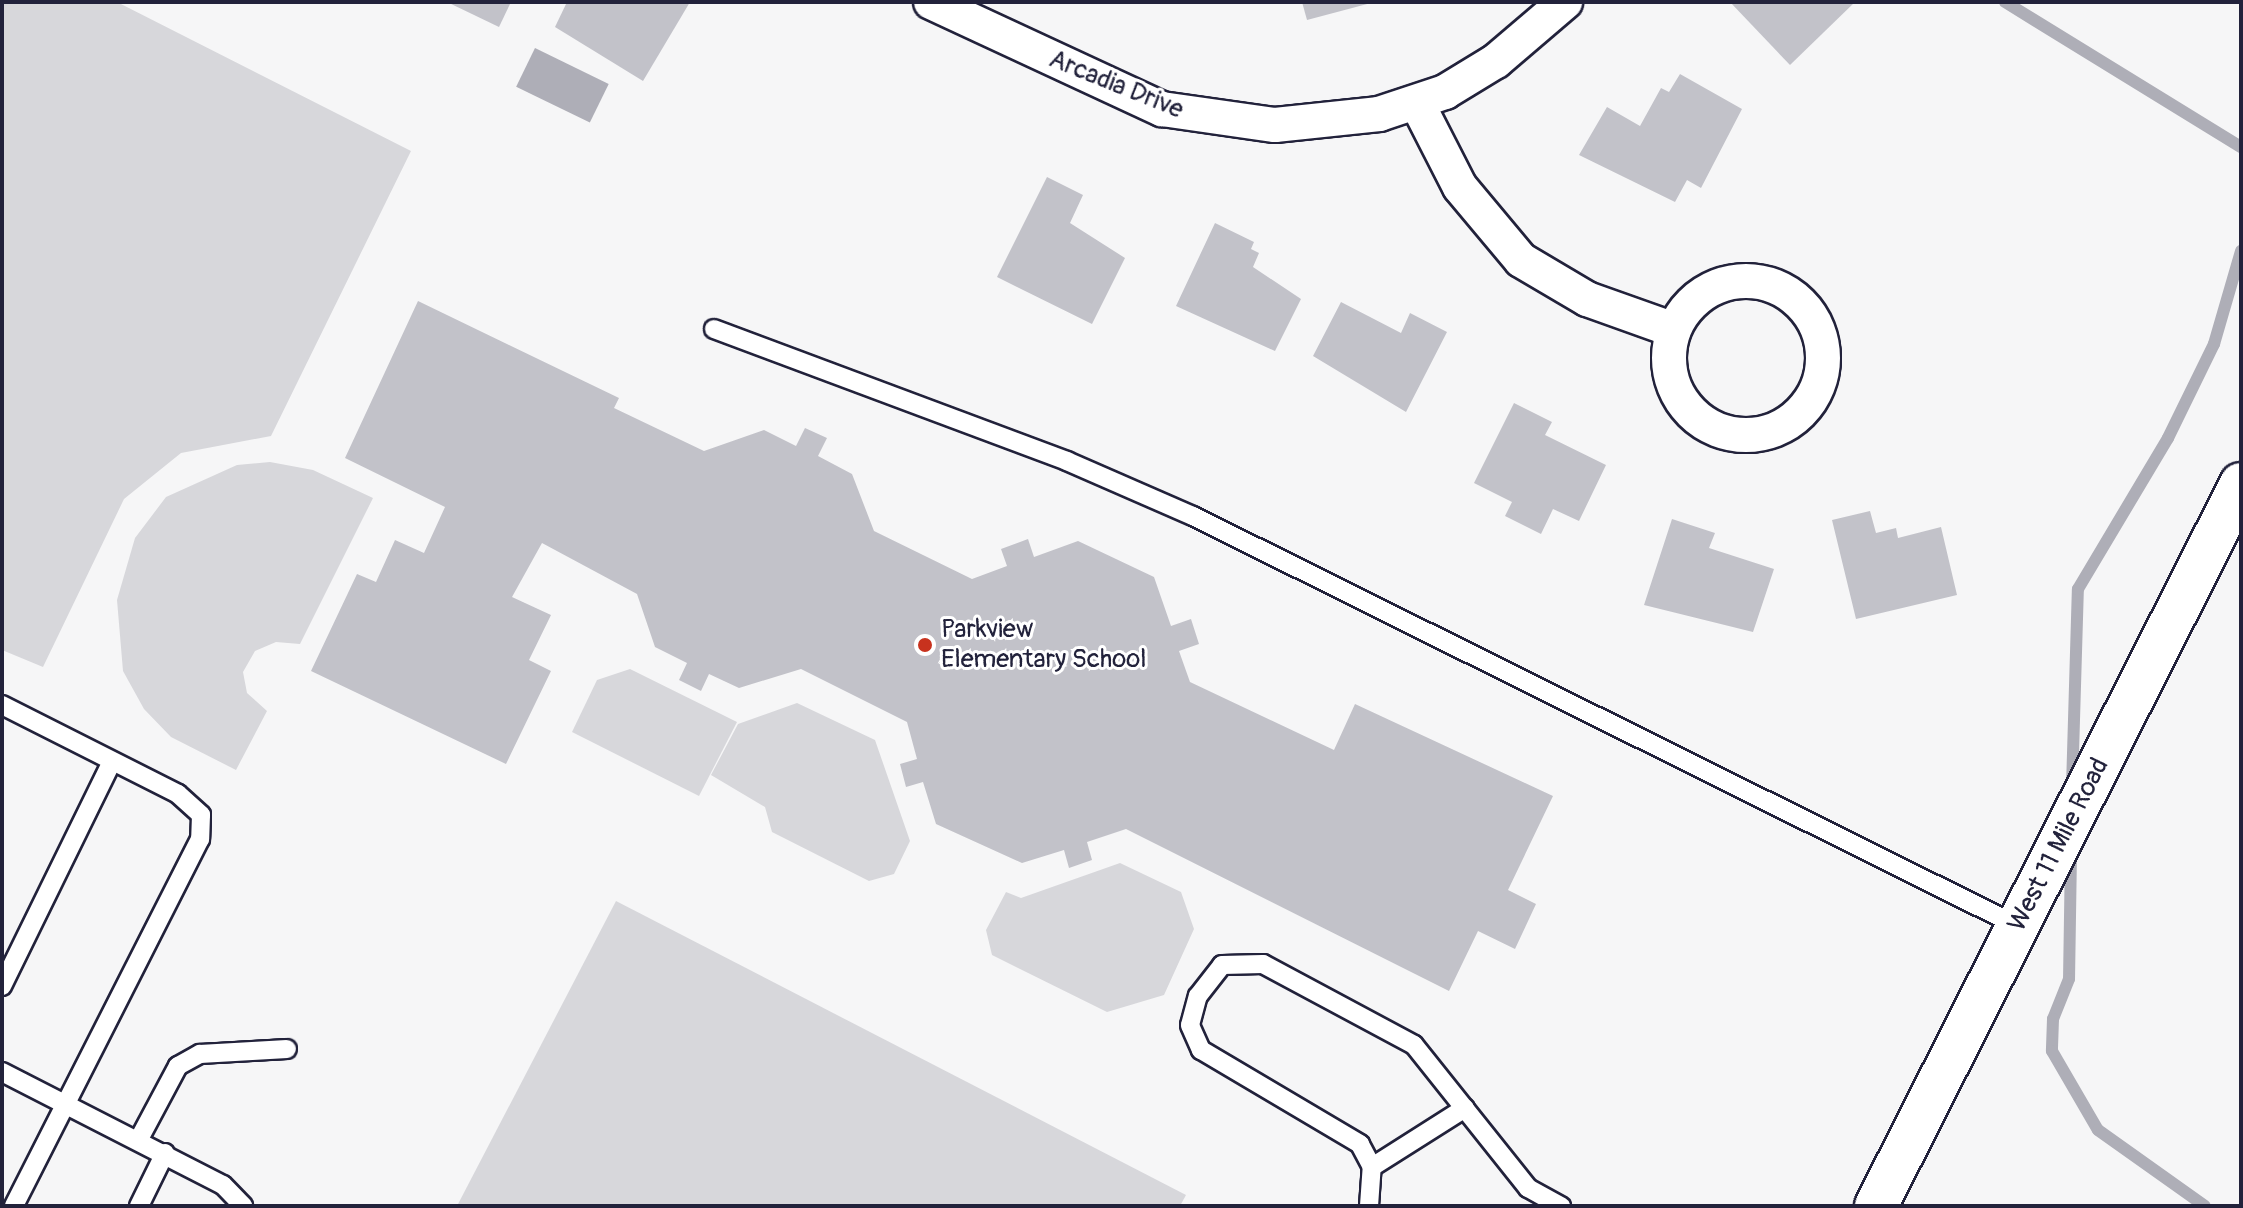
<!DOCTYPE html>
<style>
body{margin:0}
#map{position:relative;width:2243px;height:1208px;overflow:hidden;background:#f6f6f7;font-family:Pangolin,sans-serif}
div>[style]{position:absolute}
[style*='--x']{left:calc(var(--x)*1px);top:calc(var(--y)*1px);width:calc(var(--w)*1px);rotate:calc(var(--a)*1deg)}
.green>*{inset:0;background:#d7d7db}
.water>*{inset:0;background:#aeaeb7;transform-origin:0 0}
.stream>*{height:12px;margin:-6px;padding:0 6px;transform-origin:6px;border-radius:6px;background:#aeaeb7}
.building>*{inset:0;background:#c2c2c9}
.roads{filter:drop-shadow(2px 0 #22223b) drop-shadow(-2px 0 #22223b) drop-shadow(0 2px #22223b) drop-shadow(0 -2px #22223b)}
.service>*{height:18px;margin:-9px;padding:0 9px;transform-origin:9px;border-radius:9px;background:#fff}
.minor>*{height:34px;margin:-17px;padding:0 17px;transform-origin:17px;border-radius:17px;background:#fff}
.minor>.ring{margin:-17px;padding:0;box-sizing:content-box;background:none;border:34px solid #fff;border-radius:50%}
.tertiary>*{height:42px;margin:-21px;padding:0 21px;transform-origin:21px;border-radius:21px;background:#fff}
.dots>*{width:22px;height:22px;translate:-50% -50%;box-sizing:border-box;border:4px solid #fff;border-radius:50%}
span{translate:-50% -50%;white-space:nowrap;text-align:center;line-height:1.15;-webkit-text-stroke:6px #fff;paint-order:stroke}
.street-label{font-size:26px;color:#22223b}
.poi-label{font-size:26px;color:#22223b}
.left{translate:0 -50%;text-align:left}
.frame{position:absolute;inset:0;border:4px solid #22223b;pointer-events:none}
</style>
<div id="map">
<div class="green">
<i style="clip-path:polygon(2px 2px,117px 2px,411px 151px,271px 436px,181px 453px,124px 499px,43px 667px,2px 650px)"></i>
<i style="clip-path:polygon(270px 462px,313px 470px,373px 498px,300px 644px,276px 642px,255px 651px,243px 672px,247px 693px,267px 711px,236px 770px,171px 737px,144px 709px,123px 671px,117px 600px,135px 538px,166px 497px,237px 465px)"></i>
<i style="clip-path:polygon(630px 669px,737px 722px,699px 796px,572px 732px,597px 680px)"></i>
<i style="clip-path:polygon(797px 703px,875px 740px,910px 841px,894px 874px,869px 881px,772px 832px,765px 807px,711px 775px,738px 724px)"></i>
<i style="clip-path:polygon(1120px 863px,1181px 892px,1194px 929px,1164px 995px,1107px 1012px,992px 955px,986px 930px,1006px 892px,1021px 898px)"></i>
<i style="clip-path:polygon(616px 901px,1186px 1195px,1180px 1206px,457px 1206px)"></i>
</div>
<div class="water">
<i style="left:535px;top:48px;width:82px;height:43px;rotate:26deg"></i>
</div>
<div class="stream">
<i style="--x:2005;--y:2;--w:277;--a:31.6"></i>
<i style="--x:2072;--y:787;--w:198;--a:-88.3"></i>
<i style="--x:2078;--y:589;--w:176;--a:-59.2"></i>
<i style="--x:2168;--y:438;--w:105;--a:-63.9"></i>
<i style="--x:2214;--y:344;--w:97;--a:-73.8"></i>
<i style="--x:2071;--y:853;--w:126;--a:90.9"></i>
<i style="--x:2069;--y:979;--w:43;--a:111.8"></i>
<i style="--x:2053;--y:1019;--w:32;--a:92"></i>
<i style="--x:2052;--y:1051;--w:91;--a:59.8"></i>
<i style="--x:2098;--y:1130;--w:131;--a:35.4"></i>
</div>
<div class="building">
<i style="clip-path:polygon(447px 2px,511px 2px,499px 27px)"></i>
<i style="clip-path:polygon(567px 2px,690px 2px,643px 81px,555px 27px)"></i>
<i style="clip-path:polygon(1302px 2px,1371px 2px,1371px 3px,1307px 20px)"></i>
<i style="clip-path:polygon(1730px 2px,1855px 2px,1790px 65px)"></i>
<i style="clip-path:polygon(1680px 74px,1742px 109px,1701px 188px,1687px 180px,1675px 202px,1579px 155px,1607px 107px,1640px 126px,1661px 88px,1669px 92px)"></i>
<i style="clip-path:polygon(1047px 177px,1083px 195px,1070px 223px,1125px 258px,1092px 324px,997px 277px)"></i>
<i style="clip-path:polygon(1215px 223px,1254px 242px,1251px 249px,1259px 253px,1253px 267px,1301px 299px,1275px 351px,1176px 306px)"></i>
<i style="clip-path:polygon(418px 301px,619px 398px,614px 408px,704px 451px,764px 430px,796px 446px,805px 428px,827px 438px,818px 456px,852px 474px,874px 531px,972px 579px,1007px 566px,1001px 549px,1028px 539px,1034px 557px,1078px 541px,1154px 577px,1171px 626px,1191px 619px,1199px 644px,1179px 651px,1190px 682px,1334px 750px,1355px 704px,1553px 796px,1508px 890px,1536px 904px,1515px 949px,1478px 931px,1449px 991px,1126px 829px,1087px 842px,1092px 860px,1069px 868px,1064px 850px,1022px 863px,936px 824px,923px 782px,906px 787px,900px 764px,917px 759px,907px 722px,801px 669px,739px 688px,709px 674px,701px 691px,679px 680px,687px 663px,655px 647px,637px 594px,542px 543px,512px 597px,551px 615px,529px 660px,551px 671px,506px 764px,311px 671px,357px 574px,376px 582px,395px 540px,424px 553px,445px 507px,345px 458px)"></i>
<i style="clip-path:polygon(1341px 302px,1401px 333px,1410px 313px,1447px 332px,1406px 412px,1313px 356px)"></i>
<i style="clip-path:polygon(1514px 403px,1552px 422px,1545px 435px,1606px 465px,1579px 521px,1553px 509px,1541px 534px,1505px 516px,1512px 502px,1474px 483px)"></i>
<i style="clip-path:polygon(1870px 511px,1876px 533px,1896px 528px,1898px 538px,1941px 527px,1957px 595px,1856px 619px,1832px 520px)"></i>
<i style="clip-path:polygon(1672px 519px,1715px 533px,1709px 548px,1774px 569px,1753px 632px,1644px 605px)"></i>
</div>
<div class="roads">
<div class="service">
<i style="--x:714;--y:329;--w:377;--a:20.5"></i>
<i style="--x:1067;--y:461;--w:137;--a:23.6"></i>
<i style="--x:1193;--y:516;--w:921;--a:26.43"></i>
<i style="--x:2;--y:705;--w:197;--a:26.8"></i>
<i style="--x:178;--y:794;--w:31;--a:42"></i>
<i style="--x:201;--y:815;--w:24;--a:92"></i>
<i style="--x:200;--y:839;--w:411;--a:116.9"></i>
<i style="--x:2;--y:986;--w:250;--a:-63.9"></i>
<i style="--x:2;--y:1072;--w:248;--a:27.1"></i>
<i style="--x:223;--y:1185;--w:29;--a:46"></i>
<i style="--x:139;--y:1139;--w:83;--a:-61.9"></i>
<i style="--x:178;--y:1066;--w:25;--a:-29"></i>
<i style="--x:200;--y:1054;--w:87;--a:-3.3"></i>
<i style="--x:1372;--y:1167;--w:110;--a:-32.4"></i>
<i style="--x:139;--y:1206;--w:59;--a:-63.9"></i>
<i style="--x:1369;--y:1206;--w:39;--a:-86"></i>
<i style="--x:1372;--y:1167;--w:26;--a:-118"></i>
<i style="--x:1360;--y:1144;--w:185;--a:-149.4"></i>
<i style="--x:1201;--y:1050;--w:27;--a:-114"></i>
<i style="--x:1190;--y:1025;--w:30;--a:-75"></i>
<i style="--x:1198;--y:996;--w:39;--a:-52"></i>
<i style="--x:1222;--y:965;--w:41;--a:-1.4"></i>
<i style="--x:1263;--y:964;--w:171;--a:28.2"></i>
<i style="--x:1414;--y:1045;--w:183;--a:51.4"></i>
<i style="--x:1528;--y:1188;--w:38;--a:29"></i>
</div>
<div class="minor">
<i style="--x:931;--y:2;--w:255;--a:24.9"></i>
<i style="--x:1162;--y:109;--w:114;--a:8.1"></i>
<i style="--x:1275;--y:125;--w:105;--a:-6"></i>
<i style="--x:1379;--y:114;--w:70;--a:-18.4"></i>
<i style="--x:1445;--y:92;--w:60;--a:-31.3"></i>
<i style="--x:1496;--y:61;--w:91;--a:-40.5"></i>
<i style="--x:1417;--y:103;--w:94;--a:62.9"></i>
<i style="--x:1460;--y:187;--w:95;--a:50.1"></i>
<i style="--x:1521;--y:260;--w:77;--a:30.6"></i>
<i style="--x:1587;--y:299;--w:92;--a:19.6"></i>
<i class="ring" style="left:1669px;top:281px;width:120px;height:120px"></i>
</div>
<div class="tertiary">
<i style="--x:1876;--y:1206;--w:809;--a:-63.18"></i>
</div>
</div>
<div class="dots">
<i style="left:925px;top:645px;background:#c8321e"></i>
</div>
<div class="street-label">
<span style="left:1116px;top:85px;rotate:22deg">Arcadia Drive</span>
<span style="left:2059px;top:845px;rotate:-63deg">West 11 Mile Road</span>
</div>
<div class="poi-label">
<span class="left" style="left:941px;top:645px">Parkview<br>Elementary School</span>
</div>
<div class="frame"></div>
</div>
